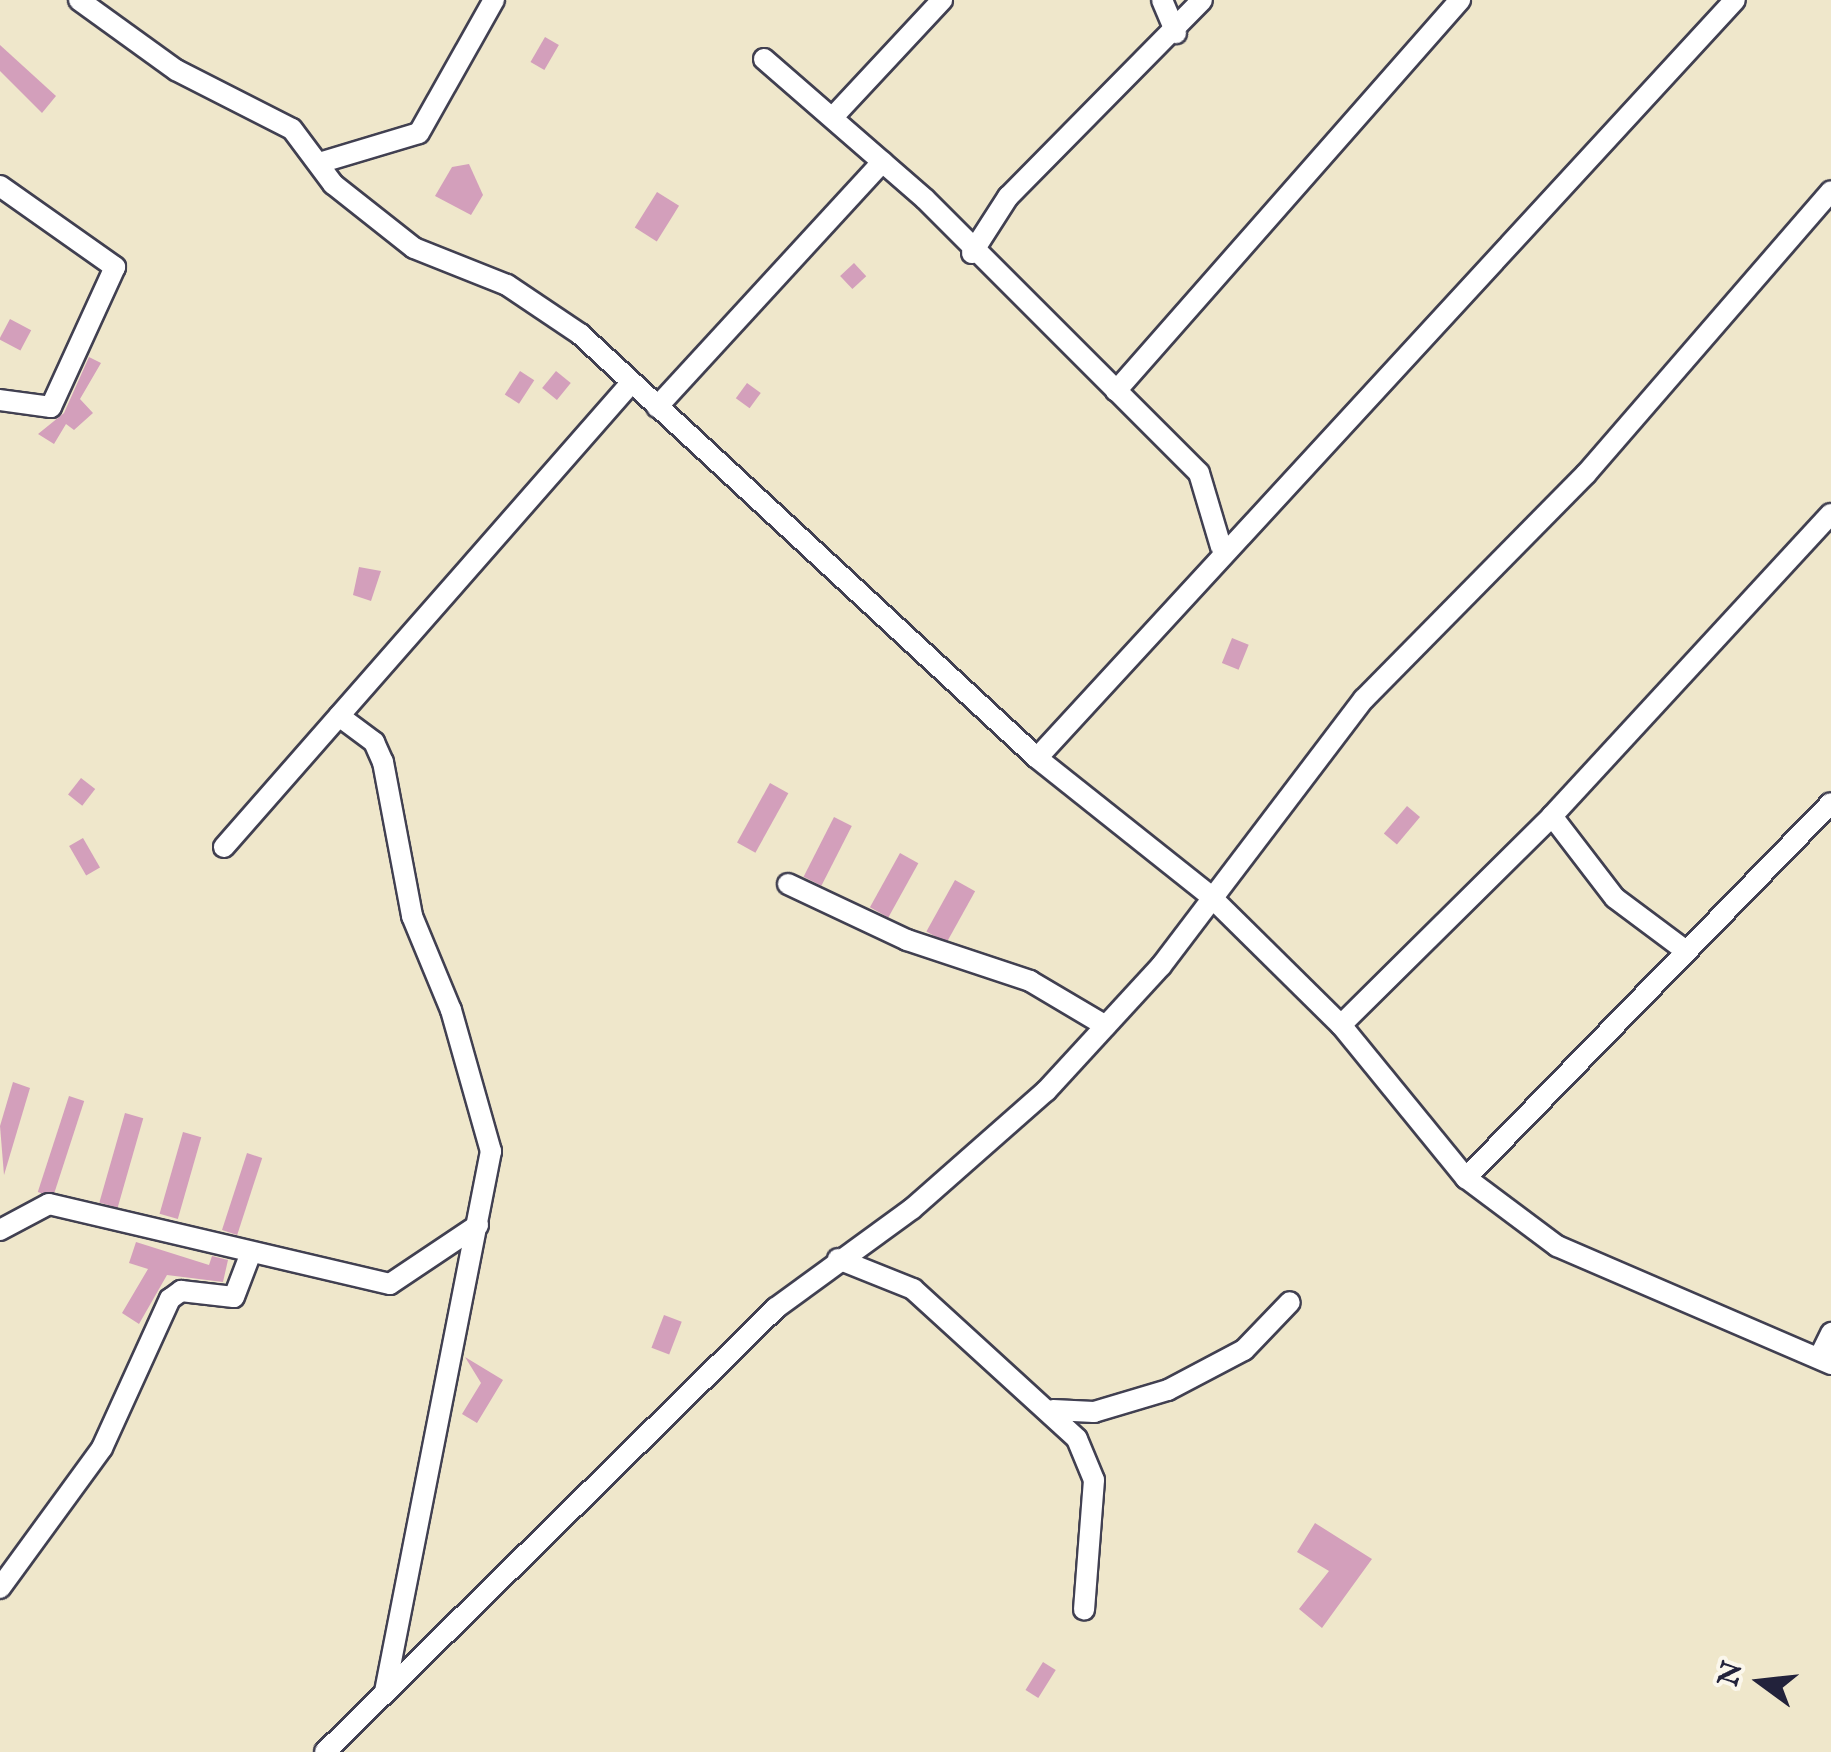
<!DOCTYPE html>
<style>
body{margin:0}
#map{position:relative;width:1831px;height:1752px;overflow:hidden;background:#efe7cb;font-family:"IM FELL English",serif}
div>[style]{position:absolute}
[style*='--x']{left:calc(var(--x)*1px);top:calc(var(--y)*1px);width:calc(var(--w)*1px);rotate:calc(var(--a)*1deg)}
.building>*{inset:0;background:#d39fbb;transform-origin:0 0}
.roads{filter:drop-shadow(2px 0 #414051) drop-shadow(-2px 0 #414051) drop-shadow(0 2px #414051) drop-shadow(0 -2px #414051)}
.street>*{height:20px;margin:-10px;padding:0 10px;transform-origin:10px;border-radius:10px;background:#fff}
span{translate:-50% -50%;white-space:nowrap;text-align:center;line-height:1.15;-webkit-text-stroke:10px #fbf7ec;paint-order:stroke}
.north{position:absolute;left:1711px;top:1632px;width:100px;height:100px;-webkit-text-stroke:8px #fbf7ec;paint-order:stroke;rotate:285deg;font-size:28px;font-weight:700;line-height:40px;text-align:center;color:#22223b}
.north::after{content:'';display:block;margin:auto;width:35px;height:45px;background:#22223b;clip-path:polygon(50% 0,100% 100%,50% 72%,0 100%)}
</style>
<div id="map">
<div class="building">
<i style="left:545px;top:37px;width:16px;height:29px;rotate:30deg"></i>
<i style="clip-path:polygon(0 45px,56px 96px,42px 113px,0 71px)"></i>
<i style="clip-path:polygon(469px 164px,483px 195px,471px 215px,435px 196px,452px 167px)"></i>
<i style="left:657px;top:192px;width:26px;height:42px;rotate:32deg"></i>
<i style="left:854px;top:263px;width:18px;height:19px;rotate:47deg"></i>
<i style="left:10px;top:319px;width:24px;height:23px;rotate:28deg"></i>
<i style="clip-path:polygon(89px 357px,101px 363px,80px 399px,93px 413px,74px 430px,66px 424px,54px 444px,38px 434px,64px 413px)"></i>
<i style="left:520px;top:371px;width:17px;height:28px;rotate:33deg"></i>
<i style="left:556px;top:371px;width:19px;height:22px;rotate:39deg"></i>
<i style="left:747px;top:383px;width:17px;height:19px;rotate:36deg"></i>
<i style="clip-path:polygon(359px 567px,381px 571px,371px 601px,353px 595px)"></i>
<i style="left:1232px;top:638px;width:18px;height:27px;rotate:22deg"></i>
<i style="left:81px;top:778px;width:18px;height:21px;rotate:38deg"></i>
<i style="left:770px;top:783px;width:21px;height:68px;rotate:29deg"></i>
<i style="left:1407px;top:806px;width:17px;height:36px;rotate:40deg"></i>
<i style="left:834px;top:817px;width:20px;height:67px;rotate:27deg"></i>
<i style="left:83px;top:838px;width:34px;height:16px;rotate:60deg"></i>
<i style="left:900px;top:853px;width:21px;height:62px;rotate:29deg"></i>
<i style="left:955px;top:880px;width:23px;height:59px;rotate:29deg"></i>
<i style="clip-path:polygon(13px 1082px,30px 1088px,4px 1175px,0 1126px)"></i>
<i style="left:69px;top:1096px;width:16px;height:101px;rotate:18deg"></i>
<i style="left:125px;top:1113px;width:19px;height:93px;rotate:16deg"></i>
<i style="left:183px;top:1132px;width:19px;height:85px;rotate:16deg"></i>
<i style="left:247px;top:1153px;width:16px;height:81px;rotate:18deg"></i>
<i style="clip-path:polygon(136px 1242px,209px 1265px,212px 1256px,228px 1260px,223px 1282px,167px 1275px,139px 1324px,122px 1313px,148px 1269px,129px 1263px)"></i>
<i style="left:664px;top:1315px;width:19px;height:35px;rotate:21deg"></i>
<i style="clip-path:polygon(465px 1357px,503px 1380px,477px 1423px,462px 1414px,481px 1383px)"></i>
<i style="clip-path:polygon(1315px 1523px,1372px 1559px,1322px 1628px,1299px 1609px,1329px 1571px,1297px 1552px)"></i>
<i style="left:1043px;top:1662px;width:15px;height:33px;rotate:32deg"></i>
</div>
<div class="roads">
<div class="street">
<i style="--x:79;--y:0;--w:120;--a:35.8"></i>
<i style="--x:176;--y:70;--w:130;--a:27"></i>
<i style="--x:292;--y:129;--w:69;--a:53.3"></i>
<i style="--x:333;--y:184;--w:103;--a:38.3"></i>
<i style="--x:414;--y:248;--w:100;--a:21.7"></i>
<i style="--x:507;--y:285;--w:88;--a:33.9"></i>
<i style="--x:580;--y:334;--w:623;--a:42.85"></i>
<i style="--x:1037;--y:758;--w:218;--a:38.5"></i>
<i style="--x:1208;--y:894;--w:187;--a:44.6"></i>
<i style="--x:1341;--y:1025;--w:198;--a:50.8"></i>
<i style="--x:1466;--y:1178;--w:114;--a:36.8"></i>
<i style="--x:1557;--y:1246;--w:298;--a:23.3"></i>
<i style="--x:1162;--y:0;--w:36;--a:67"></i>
<i style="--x:764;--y:59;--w:213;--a:41"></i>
<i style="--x:925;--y:199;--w:387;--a:45"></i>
<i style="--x:1199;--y:473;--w:77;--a:73.4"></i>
<i style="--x:833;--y:117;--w:160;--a:-47"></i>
<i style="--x:319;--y:163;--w:104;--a:-16.7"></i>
<i style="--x:419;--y:133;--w:153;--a:-60.6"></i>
<i style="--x:0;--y:186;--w:141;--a:35.2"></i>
<i style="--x:115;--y:267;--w:154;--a:114.6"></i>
<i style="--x:51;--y:407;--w:51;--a:-172.2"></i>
<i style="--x:972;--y:253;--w:67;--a:-57.3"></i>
<i style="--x:1008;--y:197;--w:276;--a:-45.4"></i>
<i style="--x:1116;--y:391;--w:521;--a:-48.66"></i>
<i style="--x:657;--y:407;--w:333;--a:-47.4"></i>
<i style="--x:339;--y:716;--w:44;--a:36.6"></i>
<i style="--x:374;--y:742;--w:22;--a:66"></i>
<i style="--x:383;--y:762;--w:157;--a:79.3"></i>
<i style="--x:412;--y:916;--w:102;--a:67.5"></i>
<i style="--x:451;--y:1010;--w:147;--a:74.2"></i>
<i style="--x:491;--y:1151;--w:551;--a:101.09"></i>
<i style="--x:1037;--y:758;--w:1030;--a:-47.36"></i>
<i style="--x:1552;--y:816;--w:103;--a:52.5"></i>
<i style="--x:1615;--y:898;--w:84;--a:36.7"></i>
<i style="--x:224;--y:847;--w:617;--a:-48.74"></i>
<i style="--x:788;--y:884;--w:132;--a:25.2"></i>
<i style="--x:907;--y:940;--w:130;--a:18.4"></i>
<i style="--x:1030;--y:981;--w:88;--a:30.6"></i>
<i style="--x:1341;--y:1025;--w:297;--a:-44.7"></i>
<i style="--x:1552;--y:816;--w:411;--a:-47.3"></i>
<i style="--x:1466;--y:1178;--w:523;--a:-45.77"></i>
<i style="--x:0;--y:1230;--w:55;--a:-28"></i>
<i style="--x:49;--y:1204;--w:350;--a:13.2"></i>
<i style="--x:390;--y:1284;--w:106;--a:-33.8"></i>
<i style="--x:838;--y:1259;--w:81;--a:21.8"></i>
<i style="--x:913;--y:1289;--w:222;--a:42.4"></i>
<i style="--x:1077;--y:1439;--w:44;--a:67.5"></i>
<i style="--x:1094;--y:1480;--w:130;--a:94.4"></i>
<i style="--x:1819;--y:1358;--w:28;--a:-64"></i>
<i style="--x:1053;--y:1410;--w:41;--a:2.8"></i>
<i style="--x:1094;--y:1412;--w:77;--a:-16.6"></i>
<i style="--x:1168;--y:1390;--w:86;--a:-27.8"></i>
<i style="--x:1244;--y:1350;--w:66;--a:-46.2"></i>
<i style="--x:0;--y:1588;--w:173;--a:-53.9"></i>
<i style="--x:102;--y:1448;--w:164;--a:-65.5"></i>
<i style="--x:170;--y:1299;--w:14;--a:-36"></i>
<i style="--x:181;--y:1291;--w:53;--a:6.5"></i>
<i style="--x:234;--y:1297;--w:45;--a:-69.1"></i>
<i style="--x:325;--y:1752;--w:633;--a:-44.55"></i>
<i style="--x:776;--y:1308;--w:168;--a:-36.1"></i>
<i style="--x:912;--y:1209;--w:179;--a:-41.4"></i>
<i style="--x:1046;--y:1091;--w:170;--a:-47.4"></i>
<i style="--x:1161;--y:966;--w:335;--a:-52.8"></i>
<i style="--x:1364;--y:699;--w:316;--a:-45.4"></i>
<i style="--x:1586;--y:474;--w:374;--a:-49.1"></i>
</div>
</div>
<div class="north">N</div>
</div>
